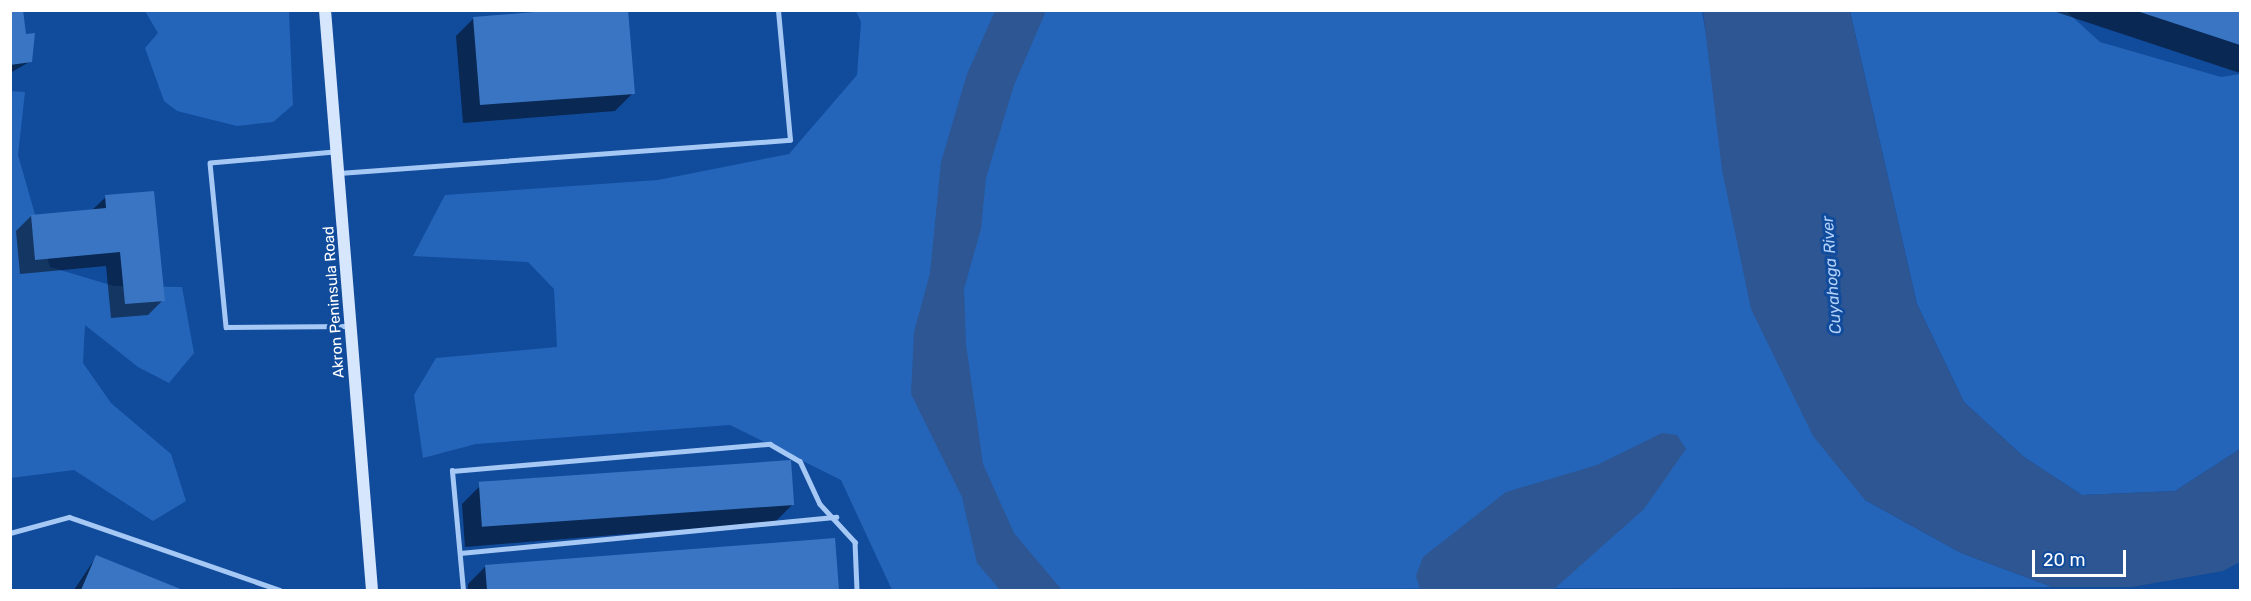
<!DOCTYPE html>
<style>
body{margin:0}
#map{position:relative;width:2251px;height:601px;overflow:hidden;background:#114b9c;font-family:Rubik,sans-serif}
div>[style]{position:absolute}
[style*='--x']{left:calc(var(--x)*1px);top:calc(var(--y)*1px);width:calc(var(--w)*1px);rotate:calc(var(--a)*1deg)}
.green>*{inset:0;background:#2465ba}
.water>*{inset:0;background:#2d5692}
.shadow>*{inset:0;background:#0007}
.building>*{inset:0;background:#3a75c3;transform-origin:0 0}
.lane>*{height:4.5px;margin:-2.25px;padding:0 2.25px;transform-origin:2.25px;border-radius:2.25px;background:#a6c8f4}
.secondary>*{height:12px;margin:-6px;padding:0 6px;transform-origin:6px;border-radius:6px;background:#d6e6fd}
span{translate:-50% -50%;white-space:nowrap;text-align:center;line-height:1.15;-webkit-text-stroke:6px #114b9c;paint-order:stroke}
.street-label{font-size:15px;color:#fff}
.water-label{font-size:16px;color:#b3d2fb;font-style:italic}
.frame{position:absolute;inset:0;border:12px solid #fff;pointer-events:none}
.scale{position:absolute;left:2032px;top:550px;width:94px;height:27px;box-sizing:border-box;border:3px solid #fff;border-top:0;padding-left:8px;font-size:18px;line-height:21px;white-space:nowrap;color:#fff;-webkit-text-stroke:4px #114b9c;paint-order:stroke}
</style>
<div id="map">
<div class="green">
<i style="clip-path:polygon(145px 11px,289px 11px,293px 105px,273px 122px,237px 126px,177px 111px,164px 101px,145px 48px,158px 33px)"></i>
<i style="clip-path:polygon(856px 11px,1702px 11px,1707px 40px,1865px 500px,1961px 553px,2052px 587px,892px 590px,841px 480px,730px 425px,476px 444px,423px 458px,414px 395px,436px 358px,557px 347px,554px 289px,528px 262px,413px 256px,445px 195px,658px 180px,789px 154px,857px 75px,861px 22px)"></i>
<i style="clip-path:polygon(1850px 11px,2066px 11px,2100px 42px,2221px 77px,2240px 74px,2240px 449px,2175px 491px,2082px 495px,2024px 457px,1964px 402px,1917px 304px)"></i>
<i style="clip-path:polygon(10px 91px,25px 92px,18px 155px,50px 267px,114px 286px,182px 287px,194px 353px,169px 383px,138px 367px,85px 325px,83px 363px,111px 403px,171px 454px,186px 501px,153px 521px,74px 470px,11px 478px)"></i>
</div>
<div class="water">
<i style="clip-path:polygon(995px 11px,1046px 11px,1014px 85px,986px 178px,981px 229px,964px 289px,966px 344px,983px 464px,1014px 533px,1062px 590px,1000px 590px,977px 563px,962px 497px,911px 394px,914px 332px,930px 273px,941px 162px,967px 74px)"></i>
<i style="clip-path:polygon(1703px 11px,1850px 11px,1917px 304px,1964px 402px,2024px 457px,2082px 495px,2175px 491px,2240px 449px,2240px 562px,2223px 571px,2132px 587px,2052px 587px,1961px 553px,1865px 500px,1813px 436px,1751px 309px,1722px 170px)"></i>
<i style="clip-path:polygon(1662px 433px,1677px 435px,1686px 449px,1644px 509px,1553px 590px,1420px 590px,1416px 576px,1423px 557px,1506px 492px,1597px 465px)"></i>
</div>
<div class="shadow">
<i style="clip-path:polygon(10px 10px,31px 61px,10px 73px)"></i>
<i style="clip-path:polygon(2050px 10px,2240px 10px,2240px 73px)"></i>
<i style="clip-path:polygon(474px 18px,633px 93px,615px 111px,463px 123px,456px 36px)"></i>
<i style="clip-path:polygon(106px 197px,163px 300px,148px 315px,111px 318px,106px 266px,20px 274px,16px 231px,31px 216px,91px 211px)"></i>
<i style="clip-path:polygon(480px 486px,793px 504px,775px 522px,465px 547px,462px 504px)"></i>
<i style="clip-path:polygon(834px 539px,838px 590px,468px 590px,468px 584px,486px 566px)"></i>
<i style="clip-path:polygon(96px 557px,179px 590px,74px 590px)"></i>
</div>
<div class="building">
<i style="clip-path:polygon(10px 10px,23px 10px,26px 34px,35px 33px,32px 62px,10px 65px)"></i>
<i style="clip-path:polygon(559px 10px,628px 10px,635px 94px,480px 105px,473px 17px)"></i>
<i style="clip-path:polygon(2137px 10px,2240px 10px,2240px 45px,2137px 11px)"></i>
<i style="clip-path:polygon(154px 191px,165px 301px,125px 304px,120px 252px,35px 260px,31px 215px,106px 208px,105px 195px)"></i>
<i style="left:791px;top:460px;width:45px;height:313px;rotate:86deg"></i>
<i style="clip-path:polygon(835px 538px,839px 590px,487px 590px,485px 565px)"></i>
<i style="clip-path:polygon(96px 555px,183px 590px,81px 590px)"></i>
</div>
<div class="lane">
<i style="--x:334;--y:152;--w:124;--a:174.9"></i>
<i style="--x:210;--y:163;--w:165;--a:84.4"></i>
<i style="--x:226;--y:327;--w:124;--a:-0.5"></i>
<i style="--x:339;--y:173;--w:452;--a:-4.2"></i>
<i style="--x:790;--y:140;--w:131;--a:-95.3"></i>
<i style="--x:10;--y:533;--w:61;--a:-15.2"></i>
<i style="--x:69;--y:517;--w:223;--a:19.1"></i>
<i style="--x:460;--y:553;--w:378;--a:-5.5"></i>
<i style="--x:463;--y:590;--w:120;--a:-95.3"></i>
<i style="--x:452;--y:471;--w:319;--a:-4.9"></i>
<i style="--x:770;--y:444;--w:34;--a:30"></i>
<i style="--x:800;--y:461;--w:47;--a:65.1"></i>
<i style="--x:820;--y:504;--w:52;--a:47.4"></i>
<i style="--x:855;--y:542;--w:48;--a:87.6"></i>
</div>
<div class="secondary">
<i style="--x:325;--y:10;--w:582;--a:85.37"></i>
</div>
<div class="street-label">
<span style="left:334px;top:302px;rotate:-94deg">Akron Peninsula Road</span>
</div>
<div class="water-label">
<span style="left:1832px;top:275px;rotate:-94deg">Cuyahoga River</span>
</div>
<div class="frame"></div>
<div class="scale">20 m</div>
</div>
